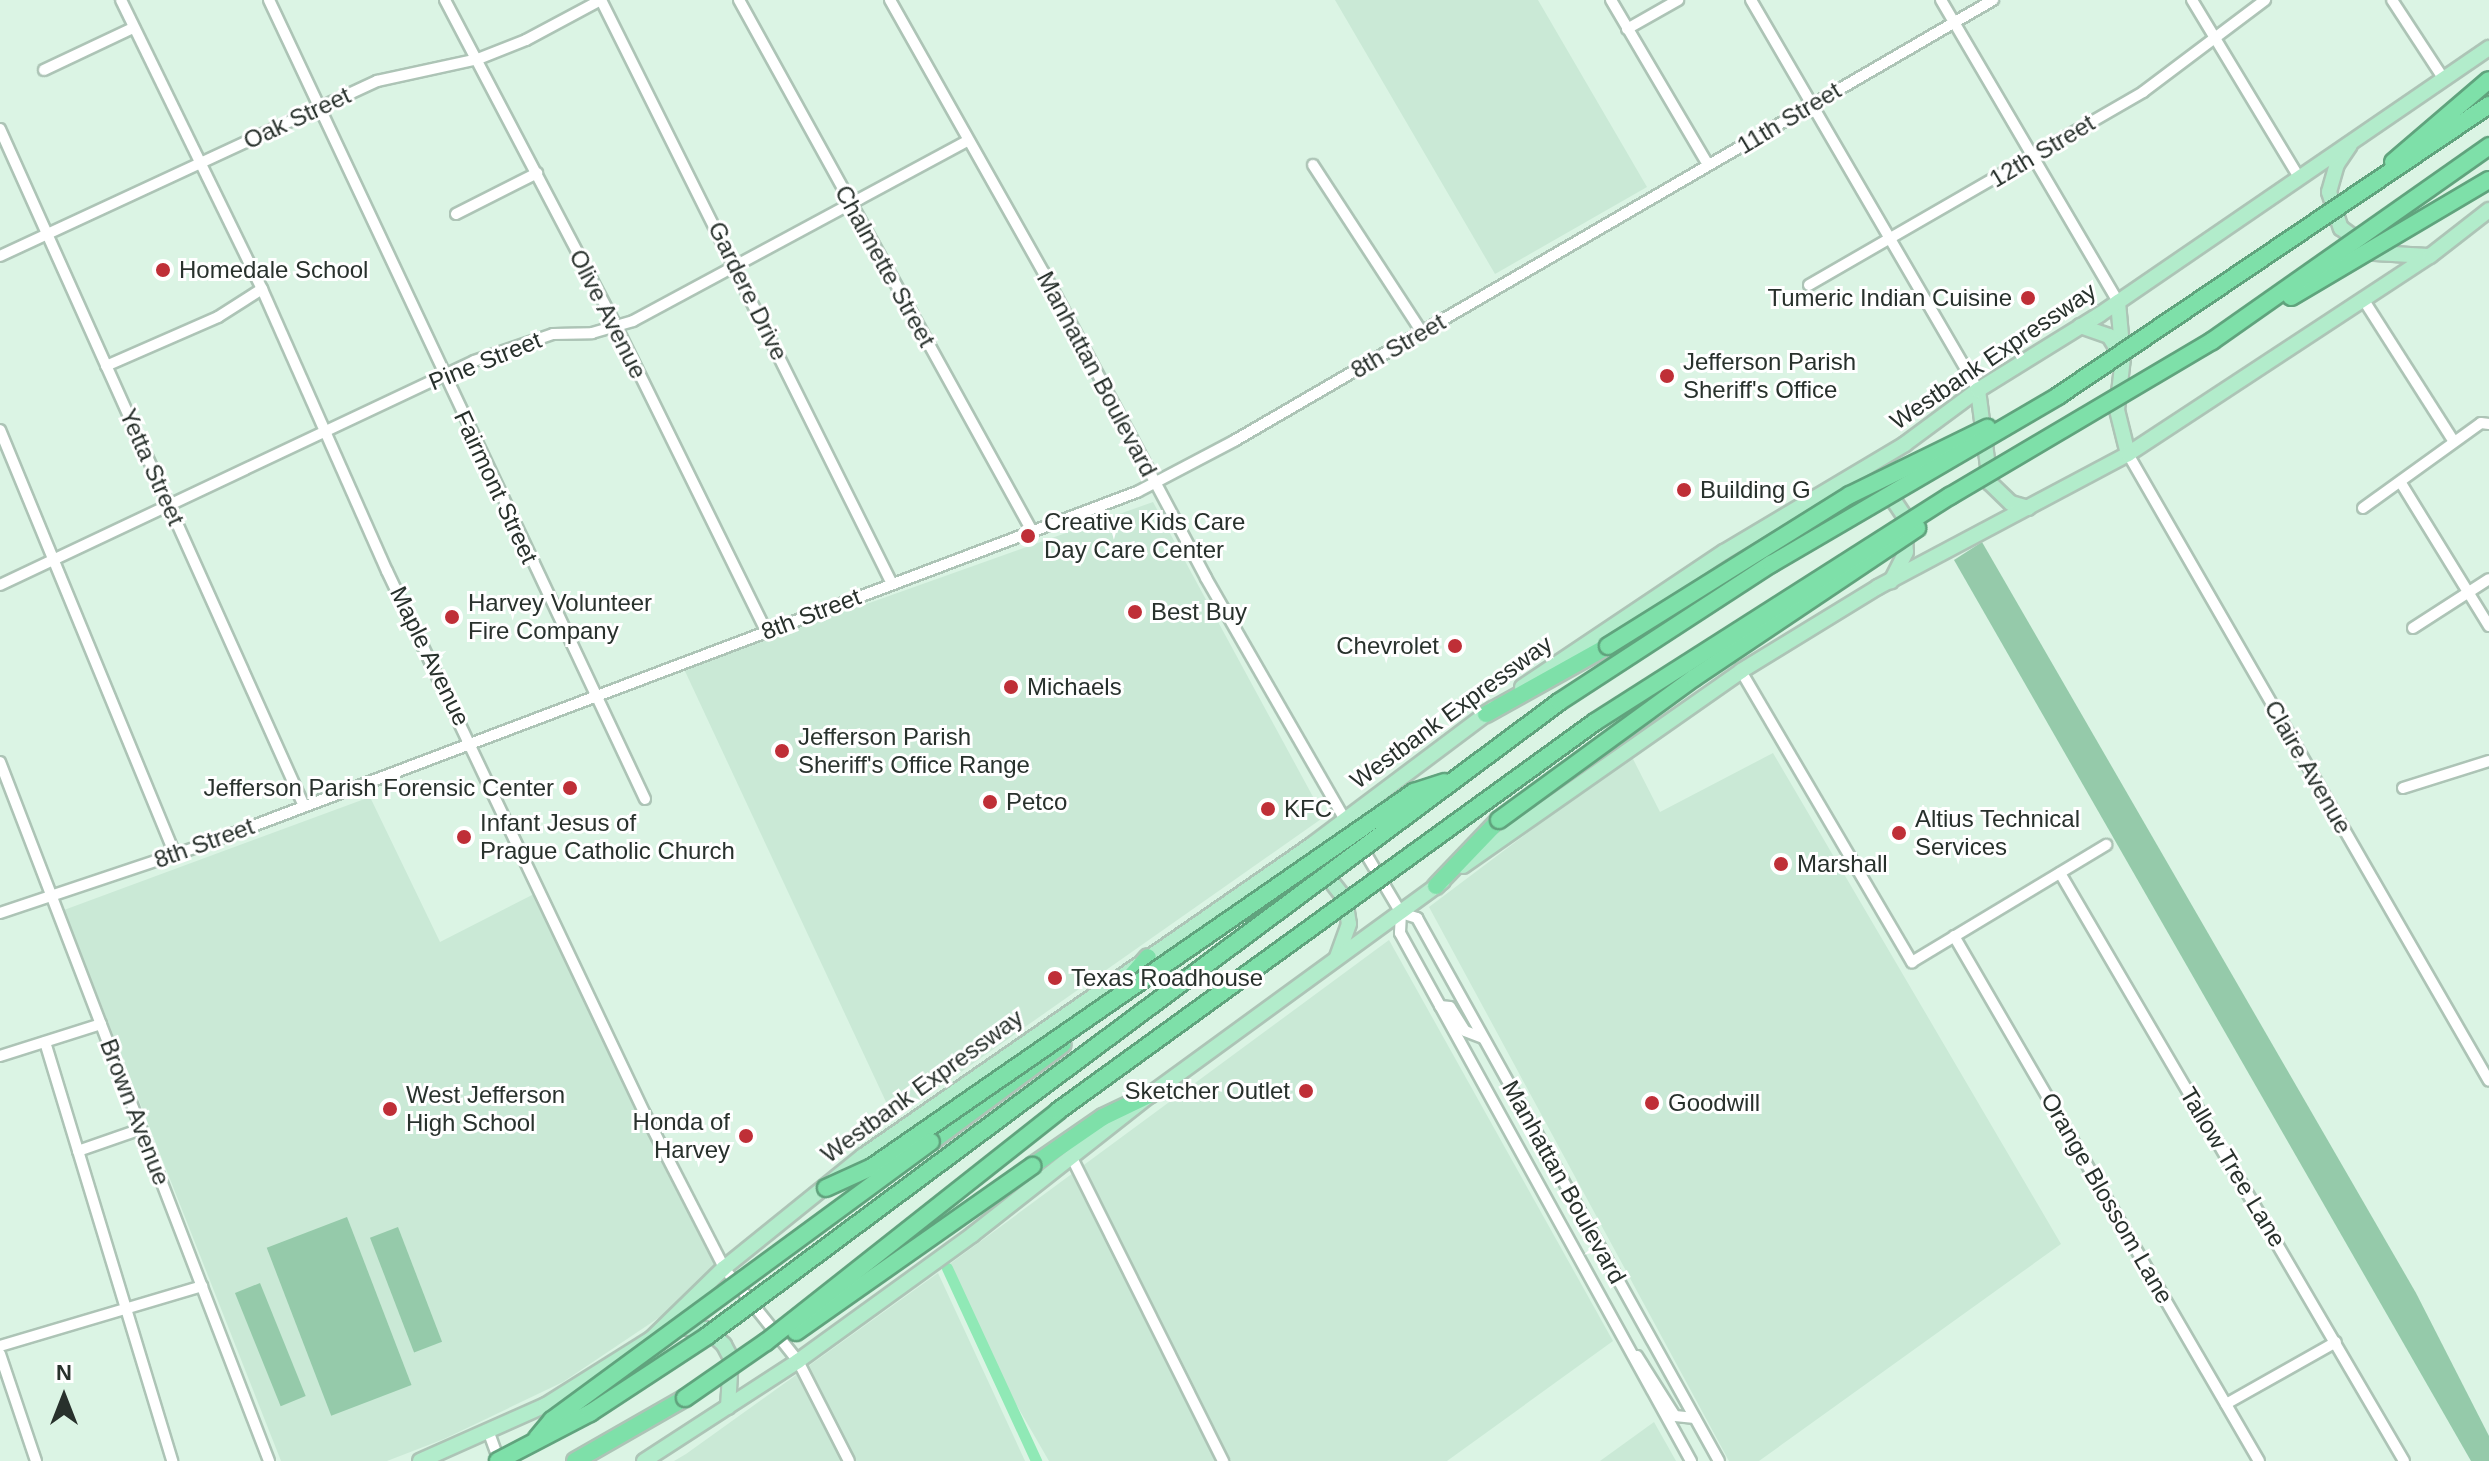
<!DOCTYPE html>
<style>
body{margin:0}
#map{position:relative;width:2489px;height:1461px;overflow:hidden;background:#dbf4e4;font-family:Arial,sans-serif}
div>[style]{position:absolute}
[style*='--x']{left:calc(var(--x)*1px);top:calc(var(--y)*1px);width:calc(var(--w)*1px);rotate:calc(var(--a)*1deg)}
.built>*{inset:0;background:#cae9d6}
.green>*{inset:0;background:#95caaa;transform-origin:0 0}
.canal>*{height:11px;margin:-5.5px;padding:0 5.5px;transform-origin:5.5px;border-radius:5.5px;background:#90e9b6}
.roads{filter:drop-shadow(2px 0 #adc4b6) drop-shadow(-2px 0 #adc4b6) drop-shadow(0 2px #adc4b6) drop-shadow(0 -2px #adc4b6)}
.minor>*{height:10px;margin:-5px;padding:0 5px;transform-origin:5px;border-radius:5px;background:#fff}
.major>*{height:14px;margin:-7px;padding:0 7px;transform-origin:7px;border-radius:7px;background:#b2eccb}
.highway>*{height:16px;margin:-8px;padding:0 8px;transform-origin:8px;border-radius:8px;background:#7ee0a9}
.bridges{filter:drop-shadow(2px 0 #60a37d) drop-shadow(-2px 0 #60a37d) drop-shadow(0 2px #60a37d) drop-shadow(0 -2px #60a37d)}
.highway-bridge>*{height:16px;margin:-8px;padding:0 8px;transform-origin:8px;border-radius:8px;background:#7ee0a9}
.dots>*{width:22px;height:22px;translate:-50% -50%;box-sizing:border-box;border:4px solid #fff;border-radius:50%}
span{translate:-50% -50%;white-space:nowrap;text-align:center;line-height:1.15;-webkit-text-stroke:6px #fff;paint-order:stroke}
.street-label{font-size:24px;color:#28312c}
.poi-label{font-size:24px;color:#28312c}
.left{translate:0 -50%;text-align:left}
.right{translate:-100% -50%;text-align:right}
.north{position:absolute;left:24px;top:1357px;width:80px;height:80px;-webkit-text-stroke:6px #fff;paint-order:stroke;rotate:0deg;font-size:22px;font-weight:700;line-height:32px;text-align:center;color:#28312c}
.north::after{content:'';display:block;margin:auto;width:28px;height:36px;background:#28312c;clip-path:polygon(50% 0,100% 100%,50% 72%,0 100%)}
</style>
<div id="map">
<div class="built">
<i style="clip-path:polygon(1335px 0,1538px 0,1647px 187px,1495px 274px)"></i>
<i style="clip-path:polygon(1153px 502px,1324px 817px,894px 1119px,684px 669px)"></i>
<i style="clip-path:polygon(1773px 753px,2061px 1244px,1759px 1461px,1729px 1461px,1429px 907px,1631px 755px,1660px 812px)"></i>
<i style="clip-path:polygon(370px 797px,440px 942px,534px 894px,721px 1276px,563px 1382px,444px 1439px,387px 1461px,281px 1461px,64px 910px)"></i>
<i style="clip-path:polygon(1389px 940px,1613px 1341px,1447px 1461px,1049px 1461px,983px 1347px,947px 1266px)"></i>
<i style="clip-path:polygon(938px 1273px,1025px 1461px,674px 1461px,686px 1454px)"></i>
<i style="clip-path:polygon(1654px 1422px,1676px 1461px,1600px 1461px)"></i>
</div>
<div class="green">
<i style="clip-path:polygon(1982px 542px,2416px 1293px,2489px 1436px,2489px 1461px,2471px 1461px,1954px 560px)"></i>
<i style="left:347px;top:1217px;width:180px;height:86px;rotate:69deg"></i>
<i style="left:398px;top:1227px;width:123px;height:30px;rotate:69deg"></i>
<i style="left:260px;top:1283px;width:122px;height:27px;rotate:68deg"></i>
</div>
<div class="canal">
<i style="--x:947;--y:1268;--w:213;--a:65.2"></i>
</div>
<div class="roads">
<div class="minor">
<i style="--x:121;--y:0;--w:322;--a:64"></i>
<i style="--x:262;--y:289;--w:308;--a:66.1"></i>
<i style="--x:387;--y:571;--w:601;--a:64.59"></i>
<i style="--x:645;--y:1114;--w:173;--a:62.8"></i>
<i style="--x:724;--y:1268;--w:119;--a:51.5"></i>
<i style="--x:798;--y:1361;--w:112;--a:63"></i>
<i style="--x:269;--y:0;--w:883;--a:64.8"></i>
<i style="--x:445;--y:0;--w:368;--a:62.3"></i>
<i style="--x:616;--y:326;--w:340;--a:63.8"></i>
<i style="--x:601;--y:0;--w:652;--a:63.51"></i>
<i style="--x:739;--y:0;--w:606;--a:61.11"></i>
<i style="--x:890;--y:0;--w:313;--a:60.6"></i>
<i style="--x:1044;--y:273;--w:345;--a:62"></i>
<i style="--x:1206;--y:578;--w:283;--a:60.1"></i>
<i style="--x:1611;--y:0;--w:189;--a:59.5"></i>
<i style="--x:1751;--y:0;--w:451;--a:59.8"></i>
<i style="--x:1941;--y:0;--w:350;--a:59.6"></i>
<i style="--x:2192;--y:0;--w:205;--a:58.9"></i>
<i style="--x:2392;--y:0;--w:93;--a:56.8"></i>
<i style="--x:1627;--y:29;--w:59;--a:-29.6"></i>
<i style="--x:44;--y:70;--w:98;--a:-25.3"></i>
<i style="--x:0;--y:129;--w:742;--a:65.82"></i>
<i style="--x:1313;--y:165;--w:199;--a:56.9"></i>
<i style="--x:456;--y:214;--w:91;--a:-26.8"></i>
<i style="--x:0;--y:256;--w:416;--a:-24.9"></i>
<i style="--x:377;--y:81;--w:103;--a:-12.3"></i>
<i style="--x:478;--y:59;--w:52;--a:-21.6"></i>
<i style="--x:526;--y:40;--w:85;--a:-28.1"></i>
<i style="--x:1809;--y:285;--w:386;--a:-30"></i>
<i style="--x:2143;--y:92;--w:153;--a:-37"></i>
<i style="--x:2363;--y:299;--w:169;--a:57.5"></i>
<i style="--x:106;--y:366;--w:122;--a:-23.6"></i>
<i style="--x:218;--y:317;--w:52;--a:-32.5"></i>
<i style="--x:0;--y:430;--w:457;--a:67.6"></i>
<i style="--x:2128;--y:454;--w:723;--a:60.07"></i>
<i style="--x:2401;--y:483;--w:168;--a:58.4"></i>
<i style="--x:2363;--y:508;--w:145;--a:-35.8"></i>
<i style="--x:2481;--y:423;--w:8;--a:7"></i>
<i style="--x:0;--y:585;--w:524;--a:-25.29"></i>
<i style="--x:474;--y:361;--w:83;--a:-18.9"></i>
<i style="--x:553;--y:334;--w:39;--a:-1"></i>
<i style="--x:592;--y:333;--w:43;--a:-16.3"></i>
<i style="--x:633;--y:321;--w:379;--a:-28.3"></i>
<i style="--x:2413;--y:628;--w:90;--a:-32.8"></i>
<i style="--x:1741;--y:671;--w:338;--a:59.6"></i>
<i style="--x:1912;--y:962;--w:227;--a:-31.1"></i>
<i style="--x:0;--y:762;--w:749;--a:68.95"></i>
<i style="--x:2403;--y:788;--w:90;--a:-17.4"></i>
<i style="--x:1360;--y:844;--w:80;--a:59.3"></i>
<i style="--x:1401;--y:913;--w:20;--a:93"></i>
<i style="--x:1400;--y:933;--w:603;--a:61.14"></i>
<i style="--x:2060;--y:873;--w:681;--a:59.67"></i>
<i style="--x:0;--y:913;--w:211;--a:-18.5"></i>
<i style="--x:200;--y:846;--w:1002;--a:-20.7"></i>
<i style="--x:1137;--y:492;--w:110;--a:-27.7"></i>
<i style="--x:1234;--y:441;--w:878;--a:-30.16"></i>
<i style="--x:1401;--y:913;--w:17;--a:17"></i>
<i style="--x:1417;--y:918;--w:621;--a:60.92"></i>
<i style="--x:1954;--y:936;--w:607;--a:59.85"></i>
<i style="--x:1440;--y:1006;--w:10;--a:6"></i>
<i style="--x:1450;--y:1007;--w:28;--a:58"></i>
<i style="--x:1465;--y:1031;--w:19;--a:21"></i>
<i style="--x:45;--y:1042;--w:438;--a:73.1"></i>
<i style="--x:0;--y:1056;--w:106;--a:-17.6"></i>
<i style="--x:78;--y:1151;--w:67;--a:-19.2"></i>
<i style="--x:1071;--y:1156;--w:341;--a:63.5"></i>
<i style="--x:0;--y:1346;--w:211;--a:-16.5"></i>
<i style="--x:0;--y:1354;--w:113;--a:71.4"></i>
<i style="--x:1637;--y:1356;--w:71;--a:57.7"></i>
<i style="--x:1675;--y:1416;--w:20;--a:6"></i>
<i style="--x:2226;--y:1404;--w:126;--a:-29.4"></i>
<i style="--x:489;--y:1433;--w:30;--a:70"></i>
</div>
<div class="major">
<i style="--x:2350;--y:145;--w:23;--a:124"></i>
<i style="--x:2337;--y:164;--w:29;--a:106"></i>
<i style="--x:2329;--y:192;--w:38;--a:72"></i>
<i style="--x:2341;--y:228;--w:42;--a:36.3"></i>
<i style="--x:2375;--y:253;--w:53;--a:3.2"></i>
<i style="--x:2118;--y:302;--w:56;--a:84.9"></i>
<i style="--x:2123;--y:358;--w:52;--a:96.6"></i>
<i style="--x:2117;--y:410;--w:45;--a:76"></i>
<i style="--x:2080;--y:326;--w:31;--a:19"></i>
<i style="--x:2109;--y:336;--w:26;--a:58"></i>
<i style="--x:1978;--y:390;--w:94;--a:82.6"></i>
<i style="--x:1990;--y:483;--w:29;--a:44"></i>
<i style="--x:2011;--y:503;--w:18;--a:16"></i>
<i style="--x:1865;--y:484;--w:22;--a:13"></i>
<i style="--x:1886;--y:489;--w:32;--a:56"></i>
<i style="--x:1904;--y:516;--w:36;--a:87"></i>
<i style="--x:1906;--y:552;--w:33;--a:117"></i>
<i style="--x:1522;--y:687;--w:243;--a:-33.8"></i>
<i style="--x:1724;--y:552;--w:211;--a:-30.8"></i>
<i style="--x:1905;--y:444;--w:91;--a:-36.5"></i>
<i style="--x:1978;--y:390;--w:142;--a:-31.8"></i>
<i style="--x:2099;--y:315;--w:473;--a:-34.4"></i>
<i style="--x:1463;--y:866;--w:340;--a:-35"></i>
<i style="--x:1741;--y:671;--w:161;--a:-31.5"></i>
<i style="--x:1878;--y:587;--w:283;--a:-28"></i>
<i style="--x:2128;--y:454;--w:361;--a:-33.3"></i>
<i style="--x:2430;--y:256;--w:75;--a:-37.9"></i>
<i style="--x:1294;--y:868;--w:39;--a:19"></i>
<i style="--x:1331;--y:881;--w:23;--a:52"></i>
<i style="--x:1345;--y:899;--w:25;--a:81"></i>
<i style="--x:1349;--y:924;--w:35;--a:110"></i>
<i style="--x:675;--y:1327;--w:32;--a:4"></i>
<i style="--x:707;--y:1329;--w:23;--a:43"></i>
<i style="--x:724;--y:1345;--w:15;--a:62"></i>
<i style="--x:731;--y:1358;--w:49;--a:93.5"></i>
<i style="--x:420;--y:1461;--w:138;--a:-24"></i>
<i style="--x:546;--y:1405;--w:124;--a:-32.2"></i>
<i style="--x:651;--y:1339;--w:102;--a:-44.2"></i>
<i style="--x:724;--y:1268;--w:179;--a:-38.9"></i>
<i style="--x:863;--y:1156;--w:548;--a:-34.73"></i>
<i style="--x:1313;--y:844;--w:225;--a:-36.9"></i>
<i style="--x:644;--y:1461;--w:184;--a:-33"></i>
<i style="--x:798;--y:1361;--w:215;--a:-35.9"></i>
<i style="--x:972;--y:1235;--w:228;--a:-38.2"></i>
<i style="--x:1151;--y:1094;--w:361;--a:-36.1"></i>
</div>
<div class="highway">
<i style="--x:1486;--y:714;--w:140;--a:-29.1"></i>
<i style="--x:1436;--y:886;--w:91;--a:-46.3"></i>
<i style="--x:1115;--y:995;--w:50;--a:-49"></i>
<i style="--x:931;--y:1142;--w:164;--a:-36.6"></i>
<i style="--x:1032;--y:1166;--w:86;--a:-34.6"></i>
<i style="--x:1103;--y:1117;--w:53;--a:-25.6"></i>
<i style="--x:575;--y:1461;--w:127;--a:-29.8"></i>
</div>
</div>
<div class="bridges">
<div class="highway-bridge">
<i style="--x:2393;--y:162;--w:126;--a:-40.5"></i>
<i style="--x:2291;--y:297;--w:230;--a:-30.6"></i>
<i style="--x:1608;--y:646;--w:285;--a:-32"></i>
<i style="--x:1850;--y:495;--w:153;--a:-26.1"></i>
<i style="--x:1499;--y:820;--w:241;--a:-36.1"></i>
<i style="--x:1694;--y:678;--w:269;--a:-33.9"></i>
<i style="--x:826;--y:1188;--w:51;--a:-24.5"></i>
<i style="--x:872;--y:1167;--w:659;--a:-34.68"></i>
<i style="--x:1414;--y:792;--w:32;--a:-18"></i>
<i style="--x:796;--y:1332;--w:289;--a:-35.1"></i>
<i style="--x:685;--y:1398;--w:98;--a:-34.7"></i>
<i style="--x:766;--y:1342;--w:372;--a:-38.3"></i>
<i style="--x:1058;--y:1111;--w:663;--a:-35.92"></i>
<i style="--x:1595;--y:722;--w:421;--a:-32.5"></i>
<i style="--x:1950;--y:496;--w:304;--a:-30.6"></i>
<i style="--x:2212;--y:341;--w:339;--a:-35.1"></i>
<i style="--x:537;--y:1438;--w:23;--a:-50"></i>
<i style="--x:552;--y:1420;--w:470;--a:-36.3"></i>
<i style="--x:498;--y:1461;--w:104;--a:-27.6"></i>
<i style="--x:590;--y:1413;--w:140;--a:-33.3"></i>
<i style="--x:707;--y:1336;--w:1062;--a:-36.65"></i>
<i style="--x:1559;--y:702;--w:253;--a:-33.1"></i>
<i style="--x:1771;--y:564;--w:333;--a:-30.3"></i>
<i style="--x:2058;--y:396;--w:520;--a:-34.03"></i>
</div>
</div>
<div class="dots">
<i style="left:163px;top:270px;background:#bf2f37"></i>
<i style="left:2028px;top:298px;background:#bf2f37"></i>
<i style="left:1667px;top:376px;background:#bf2f37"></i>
<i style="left:1684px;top:490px;background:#bf2f37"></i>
<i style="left:1028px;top:536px;background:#bf2f37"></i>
<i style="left:1135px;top:612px;background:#bf2f37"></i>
<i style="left:452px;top:617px;background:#bf2f37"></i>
<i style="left:1455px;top:646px;background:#bf2f37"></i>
<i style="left:1011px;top:687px;background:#bf2f37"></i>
<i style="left:782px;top:751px;background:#bf2f37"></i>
<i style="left:570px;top:788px;background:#bf2f37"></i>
<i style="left:990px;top:802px;background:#bf2f37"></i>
<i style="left:1268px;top:809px;background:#bf2f37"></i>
<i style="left:1899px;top:833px;background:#bf2f37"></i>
<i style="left:464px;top:837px;background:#bf2f37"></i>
<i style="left:1781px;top:864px;background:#bf2f37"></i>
<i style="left:1055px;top:978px;background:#bf2f37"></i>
<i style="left:1306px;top:1091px;background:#bf2f37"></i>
<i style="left:1652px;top:1103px;background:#bf2f37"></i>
<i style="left:390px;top:1109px;background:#bf2f37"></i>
<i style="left:746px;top:1136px;background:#bf2f37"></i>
</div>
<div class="street-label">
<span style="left:297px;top:118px;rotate:-25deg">Oak Street</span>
<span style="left:1789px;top:118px;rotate:-31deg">11th Street</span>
<span style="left:2042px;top:151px;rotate:-31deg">12th Street</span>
<span style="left:885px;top:266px;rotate:61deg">Chalmette Street</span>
<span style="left:748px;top:291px;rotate:64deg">Gardere Drive</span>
<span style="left:608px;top:314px;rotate:63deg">Olive Avenue</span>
<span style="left:1398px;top:346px;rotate:-30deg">8th Street</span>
<span style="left:1993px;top:356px;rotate:-34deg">Westbank Expressway</span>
<span style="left:485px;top:361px;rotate:-22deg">Pine Street</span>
<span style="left:1097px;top:374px;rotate:62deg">Manhattan Boulevard</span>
<span style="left:152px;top:467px;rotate:66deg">Yetta Street</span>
<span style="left:496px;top:487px;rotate:65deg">Fairmont Street</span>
<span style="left:811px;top:614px;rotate:-21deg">8th Street</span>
<span style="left:430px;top:656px;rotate:64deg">Maple Avenue</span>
<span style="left:1451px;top:712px;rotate:-36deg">Westbank Expressway</span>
<span style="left:2308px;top:767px;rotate:60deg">Claire Avenue</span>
<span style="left:204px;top:843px;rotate:-20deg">8th Street</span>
<span style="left:922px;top:1086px;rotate:-36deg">Westbank Expressway</span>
<span style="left:135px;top:1112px;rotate:69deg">Brown Avenue</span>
<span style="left:2233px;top:1167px;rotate:59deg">Tallow Tree Lane</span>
<span style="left:1564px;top:1182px;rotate:61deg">Manhattan Boulevard</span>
<span style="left:2107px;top:1198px;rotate:60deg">Orange Blossom Lane</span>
</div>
<div class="poi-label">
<span class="left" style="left:179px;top:270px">Homedale School</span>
<span class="right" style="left:2012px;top:298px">Tumeric Indian Cuisine</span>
<span class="left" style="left:1683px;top:376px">Jefferson Parish<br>Sheriff's Office</span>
<span class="left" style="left:1700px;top:490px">Building G</span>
<span class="left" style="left:1044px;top:536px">Creative Kids Care<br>Day Care Center</span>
<span class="left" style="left:468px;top:617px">Harvey Volunteer<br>Fire Company</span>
<span class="left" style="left:1151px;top:612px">Best Buy</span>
<span class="right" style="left:1439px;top:646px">Chevrolet</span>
<span class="left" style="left:1027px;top:687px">Michaels</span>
<span class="left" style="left:798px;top:751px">Jefferson Parish<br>Sheriff's Office Range</span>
<span class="right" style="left:554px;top:788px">Jefferson Parish Forensic Center</span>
<span class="left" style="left:1006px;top:802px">Petco</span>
<span class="left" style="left:1284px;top:809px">KFC</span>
<span class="left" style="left:1915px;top:833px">Altius Technical<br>Services</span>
<span class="left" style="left:480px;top:837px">Infant Jesus of<br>Prague Catholic Church</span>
<span class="left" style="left:1797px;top:864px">Marshall</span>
<span class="left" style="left:1071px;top:978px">Texas Roadhouse</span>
<span class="right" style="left:1290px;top:1091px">Sketcher Outlet</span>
<span class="left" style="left:406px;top:1109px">West Jefferson<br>High School</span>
<span class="left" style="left:1668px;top:1103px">Goodwill</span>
<span class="right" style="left:730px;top:1136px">Honda of<br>Harvey</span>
</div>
<div class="north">N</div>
</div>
